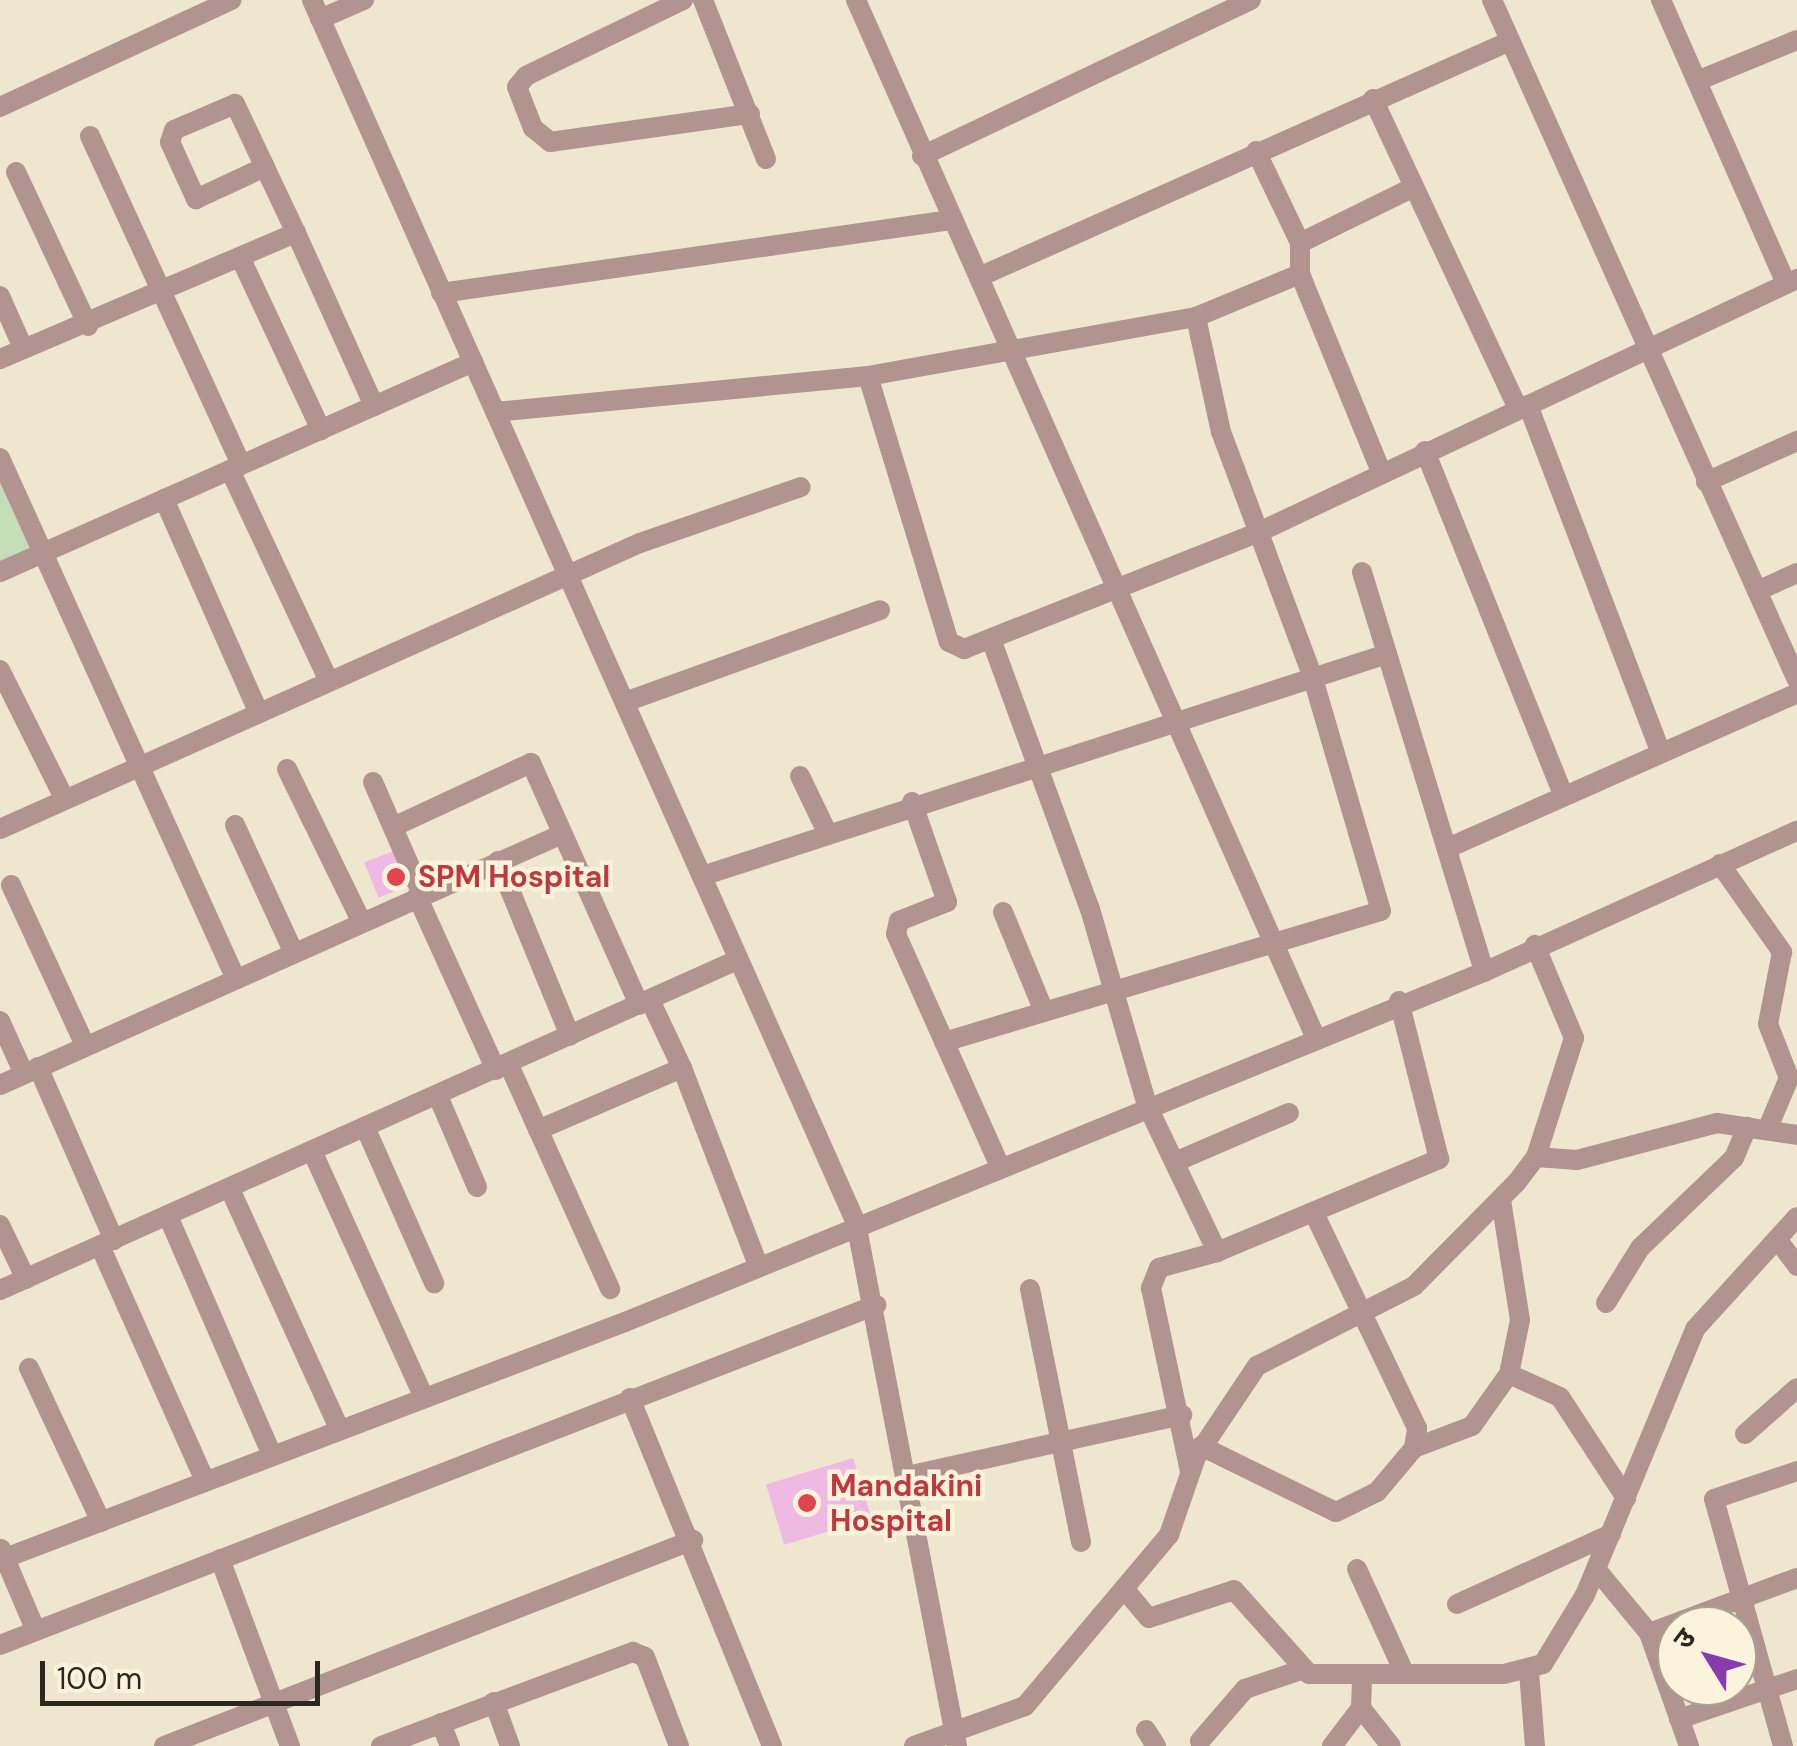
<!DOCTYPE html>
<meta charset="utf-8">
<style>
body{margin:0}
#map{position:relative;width:1797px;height:1746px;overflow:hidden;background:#eee6ce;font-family:"DM Sans","Noto Sans Devanagari",sans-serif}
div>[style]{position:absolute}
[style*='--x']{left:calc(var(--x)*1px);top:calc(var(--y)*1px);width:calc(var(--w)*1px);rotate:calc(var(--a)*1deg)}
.green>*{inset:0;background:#c6ddba}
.building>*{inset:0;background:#eeb9e2;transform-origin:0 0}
.minor>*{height:20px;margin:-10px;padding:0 10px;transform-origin:10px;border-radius:10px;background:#b19390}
.dots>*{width:28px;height:28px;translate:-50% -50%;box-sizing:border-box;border:5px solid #fbf3db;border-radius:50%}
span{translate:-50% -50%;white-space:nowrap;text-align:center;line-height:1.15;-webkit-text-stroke:9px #fbf3db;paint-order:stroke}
.health-label{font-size:30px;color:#be3a42;font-weight:700}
.left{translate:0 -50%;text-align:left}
.north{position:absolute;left:1657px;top:1606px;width:100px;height:100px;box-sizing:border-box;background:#fbf3db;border:2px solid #a8a290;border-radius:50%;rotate:307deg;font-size:28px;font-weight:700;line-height:40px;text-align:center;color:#2b281f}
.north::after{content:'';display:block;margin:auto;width:35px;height:45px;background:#873cad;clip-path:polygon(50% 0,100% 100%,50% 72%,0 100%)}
.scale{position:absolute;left:40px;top:1661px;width:280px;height:45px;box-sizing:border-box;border:5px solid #2b281f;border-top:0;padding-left:12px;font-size:30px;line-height:35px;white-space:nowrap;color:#2b281f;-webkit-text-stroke:8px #fbf3db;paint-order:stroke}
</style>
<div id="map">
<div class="green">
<i style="clip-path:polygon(0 481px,32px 550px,0 564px)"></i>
</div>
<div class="building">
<i style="left:393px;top:851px;width:38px;height:31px;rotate:68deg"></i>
<i style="left:853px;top:1458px;width:63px;height:91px;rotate:73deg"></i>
</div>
<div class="minor">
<i style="--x:312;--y:0;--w:1339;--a:66.02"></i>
<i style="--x:856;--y:1223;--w:533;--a:79.07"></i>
<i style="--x:683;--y:0;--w:174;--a:154.2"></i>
<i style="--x:526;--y:76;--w:14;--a:129"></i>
<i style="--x:517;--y:87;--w:44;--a:68.7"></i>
<i style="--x:533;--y:128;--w:22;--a:39"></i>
<i style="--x:550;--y:142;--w:202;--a:-8"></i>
<i style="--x:703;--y:0;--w:171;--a:68.4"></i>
<i style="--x:856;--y:0;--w:1131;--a:66.11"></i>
<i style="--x:1492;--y:0;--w:745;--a:65.84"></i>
<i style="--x:1661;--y:0;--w:310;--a:66.2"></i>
<i style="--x:320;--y:19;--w:48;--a:-23.4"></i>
<i style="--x:1697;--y:81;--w:108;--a:-22.3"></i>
<i style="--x:1373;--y:99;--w:341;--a:64.9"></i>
<i style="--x:0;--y:107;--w:255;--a:-24.8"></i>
<i style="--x:90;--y:136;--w:362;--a:65.3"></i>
<i style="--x:1256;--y:151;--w:102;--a:64.4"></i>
<i style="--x:1300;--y:243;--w:31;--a:90"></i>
<i style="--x:1300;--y:274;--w:216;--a:67.7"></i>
<i style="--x:922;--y:156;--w:364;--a:-25.4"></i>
<i style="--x:16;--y:172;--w:170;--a:64.9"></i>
<i style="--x:296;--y:233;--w:190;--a:65.7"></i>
<i style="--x:1300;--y:243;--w:127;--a:-26.2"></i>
<i style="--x:241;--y:259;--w:189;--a:64.9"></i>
<i style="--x:979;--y:277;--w:579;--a:-23.95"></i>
<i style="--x:441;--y:293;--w:515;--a:-8.15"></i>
<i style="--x:0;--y:296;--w:57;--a:66.1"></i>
<i style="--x:0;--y:359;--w:322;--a:-23.1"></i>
<i style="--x:296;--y:233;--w:143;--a:-115.3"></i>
<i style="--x:235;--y:104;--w:66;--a:156.9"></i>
<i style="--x:174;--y:130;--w:13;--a:108"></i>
<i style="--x:170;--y:142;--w:63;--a:65.5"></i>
<i style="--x:196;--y:199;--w:76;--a:-24.9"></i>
<i style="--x:868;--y:376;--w:278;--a:73.1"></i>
<i style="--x:949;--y:642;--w:17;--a:25"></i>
<i style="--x:964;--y:649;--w:317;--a:-21.6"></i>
<i style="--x:1259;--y:532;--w:595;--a:-25.19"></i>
<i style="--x:1528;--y:405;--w:370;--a:69.1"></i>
<i style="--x:495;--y:412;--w:375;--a:-5.5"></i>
<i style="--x:868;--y:376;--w:333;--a:-10.2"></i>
<i style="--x:1196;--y:317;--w:113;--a:-22.5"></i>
<i style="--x:1425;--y:451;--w:371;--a:68.1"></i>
<i style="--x:0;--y:458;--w:570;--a:65.64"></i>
<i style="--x:230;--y:470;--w:229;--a:64.9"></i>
<i style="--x:1706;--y:482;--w:100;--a:-24.3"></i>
<i style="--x:164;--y:499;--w:232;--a:66.1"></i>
<i style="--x:0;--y:572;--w:518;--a:-23.94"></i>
<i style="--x:1362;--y:572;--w:418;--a:73"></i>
<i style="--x:1757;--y:591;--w:44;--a:-24.2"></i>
<i style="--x:991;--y:639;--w:288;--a:69.9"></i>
<i style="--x:1090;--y:909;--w:204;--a:73.8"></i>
<i style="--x:1147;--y:1105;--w:163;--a:64.5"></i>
<i style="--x:1217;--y:1252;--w:60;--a:164.6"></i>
<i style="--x:1159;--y:1268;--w:22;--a:112"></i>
<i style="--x:1151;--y:1288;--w:187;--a:78"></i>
<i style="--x:0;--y:670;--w:145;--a:63.4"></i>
<i style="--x:625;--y:702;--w:271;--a:-19.8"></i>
<i style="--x:287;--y:769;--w:169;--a:64"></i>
<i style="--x:800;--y:776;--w:60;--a:64.3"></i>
<i style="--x:373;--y:782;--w:122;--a:66.4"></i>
<i style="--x:912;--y:802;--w:106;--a:70.7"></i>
<i style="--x:947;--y:902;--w:52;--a:158.4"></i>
<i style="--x:899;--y:921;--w:13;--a:103"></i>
<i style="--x:896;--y:934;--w:254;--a:65.9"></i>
<i style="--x:235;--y:825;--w:139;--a:65.3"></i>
<i style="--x:393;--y:827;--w:152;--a:-24.9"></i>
<i style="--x:531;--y:763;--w:265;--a:65.9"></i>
<i style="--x:0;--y:829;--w:701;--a:-24.08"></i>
<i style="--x:640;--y:543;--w:170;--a:-19.2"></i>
<i style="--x:1450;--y:847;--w:380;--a:-23.9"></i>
<i style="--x:498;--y:861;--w:189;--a:67.6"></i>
<i style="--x:1720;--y:864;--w:108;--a:54.8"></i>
<i style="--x:1782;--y:952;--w:73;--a:101"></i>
<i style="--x:1768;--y:1024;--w:58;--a:68.7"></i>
<i style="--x:1789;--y:1078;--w:56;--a:112.9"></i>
<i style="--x:702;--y:876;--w:720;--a:-17.96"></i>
<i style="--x:11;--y:885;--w:176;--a:65.2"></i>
<i style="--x:417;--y:896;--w:191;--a:65.6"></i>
<i style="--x:1003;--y:912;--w:105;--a:67.6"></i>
<i style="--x:0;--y:1021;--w:58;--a:65.6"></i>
<i style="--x:944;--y:1042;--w:456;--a:-16.7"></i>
<i style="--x:1381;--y:911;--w:246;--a:-106.3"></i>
<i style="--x:1312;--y:675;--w:259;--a:-110.5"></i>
<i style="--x:1221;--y:432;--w:118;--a:-102.3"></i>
<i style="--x:509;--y:1065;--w:246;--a:65.7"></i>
<i style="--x:38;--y:1067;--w:189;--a:66.3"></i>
<i style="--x:682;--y:1068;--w:211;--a:68.9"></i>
<i style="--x:0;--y:1085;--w:616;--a:-24.07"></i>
<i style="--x:438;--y:1096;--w:99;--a:66.8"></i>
<i style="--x:365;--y:1127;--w:171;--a:66.1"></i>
<i style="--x:538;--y:1130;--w:157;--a:-23.3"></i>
<i style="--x:682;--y:1068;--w:75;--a:-115.2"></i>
<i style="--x:313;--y:1153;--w:264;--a:65.6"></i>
<i style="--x:1536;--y:1157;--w:41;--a:4.2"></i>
<i style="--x:1577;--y:1160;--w:145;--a:-14.8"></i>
<i style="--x:1717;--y:1123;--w:81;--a:8.5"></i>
<i style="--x:1175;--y:1162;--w:124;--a:-23.3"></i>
<i style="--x:230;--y:1189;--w:263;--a:65.5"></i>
<i style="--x:168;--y:1216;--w:261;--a:66.5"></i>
<i style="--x:0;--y:1225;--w:60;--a:64.3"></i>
<i style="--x:1777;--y:1239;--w:34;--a:53"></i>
<i style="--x:100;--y:1246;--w:257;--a:65.9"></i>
<i style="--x:1217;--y:1252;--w:241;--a:-22.7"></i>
<i style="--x:1439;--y:1159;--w:163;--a:-104.2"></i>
<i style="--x:1030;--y:1289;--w:258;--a:78.6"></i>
<i style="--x:0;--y:1290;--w:808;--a:-24.12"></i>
<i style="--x:1606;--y:1303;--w:65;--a:-58.3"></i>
<i style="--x:1640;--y:1248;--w:130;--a:-43.8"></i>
<i style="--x:1734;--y:1158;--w:34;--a:-67"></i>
<i style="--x:29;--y:1368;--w:170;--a:64.9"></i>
<i style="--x:1509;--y:1374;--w:56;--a:24.3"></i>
<i style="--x:1560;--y:1397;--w:121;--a:56.8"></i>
<i style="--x:630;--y:1398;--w:376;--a:67.8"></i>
<i style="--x:1745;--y:1434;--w:69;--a:-41.5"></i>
<i style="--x:1201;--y:1446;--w:150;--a:26.1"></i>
<i style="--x:1336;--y:1512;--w:46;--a:-26"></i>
<i style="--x:1377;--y:1492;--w:57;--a:-49.9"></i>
<i style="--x:1414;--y:1448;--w:20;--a:-81"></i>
<i style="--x:1417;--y:1428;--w:238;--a:-115.6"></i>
<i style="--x:1414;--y:1448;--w:62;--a:-20.8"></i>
<i style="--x:1472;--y:1426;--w:64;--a:-54.6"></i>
<i style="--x:1509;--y:1374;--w:55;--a:-78.5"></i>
<i style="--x:1520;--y:1320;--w:121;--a:-99"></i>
<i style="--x:907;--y:1476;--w:282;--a:-12.5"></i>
<i style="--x:1;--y:1549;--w:89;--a:66.9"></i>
<i style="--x:220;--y:1559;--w:200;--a:69.5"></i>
<i style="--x:0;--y:1560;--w:669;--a:-20.85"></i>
<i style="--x:625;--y:1322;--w:928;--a:-22.17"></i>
<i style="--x:1484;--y:972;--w:343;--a:-24.3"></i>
<i style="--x:1357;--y:1569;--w:113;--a:65.5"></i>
<i style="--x:1596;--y:1569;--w:83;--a:50.4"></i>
<i style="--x:1126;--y:1591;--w:35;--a:50"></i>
<i style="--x:1149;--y:1618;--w:89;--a:-18.2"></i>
<i style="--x:1234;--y:1590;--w:113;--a:48.2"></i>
<i style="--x:1309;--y:1674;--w:195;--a:0"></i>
<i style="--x:1504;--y:1674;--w:40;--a:-14.4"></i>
<i style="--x:1543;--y:1664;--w:81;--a:-58.7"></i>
<i style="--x:1585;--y:1595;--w:288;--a:-67.5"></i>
<i style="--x:1695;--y:1329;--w:151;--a:-47.7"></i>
<i style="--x:1457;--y:1604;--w:169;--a:-24.4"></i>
<i style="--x:0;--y:1645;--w:940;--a:-21.21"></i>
<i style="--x:1529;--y:1672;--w:74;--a:85.4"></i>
<i style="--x:494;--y:1702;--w:47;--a:70"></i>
<i style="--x:1361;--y:1708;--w:48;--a:51.7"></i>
<i style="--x:1679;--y:1719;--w:125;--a:-18.7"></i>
<i style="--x:441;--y:1723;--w:25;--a:69"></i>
<i style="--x:1146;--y:1730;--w:19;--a:58"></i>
<i style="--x:1200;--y:1741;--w:69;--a:-49.1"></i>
<i style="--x:1245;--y:1689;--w:56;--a:-18.8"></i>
<i style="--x:164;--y:1746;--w:568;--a:-21.28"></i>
<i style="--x:381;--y:1746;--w:269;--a:-20.5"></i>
<i style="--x:633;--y:1652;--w:13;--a:23"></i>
<i style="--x:645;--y:1657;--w:95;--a:69.1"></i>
<i style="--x:914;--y:1746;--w:118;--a:-19.8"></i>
<i style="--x:1025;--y:1706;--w:224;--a:-49.9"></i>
<i style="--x:1169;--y:1535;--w:83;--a:-70.9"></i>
<i style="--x:1196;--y:1457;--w:110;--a:-56.2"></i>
<i style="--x:1257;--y:1366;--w:176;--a:-27"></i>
<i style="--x:1414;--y:1286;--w:146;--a:-45.3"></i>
<i style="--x:1517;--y:1182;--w:31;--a:-53"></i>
<i style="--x:1536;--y:1157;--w:125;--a:-72.3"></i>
<i style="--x:1574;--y:1038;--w:101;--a:-112.8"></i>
<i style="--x:1332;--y:1746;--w:48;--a:-52.7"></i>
<i style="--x:1361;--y:1708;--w:34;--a:-88"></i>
<i style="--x:1689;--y:1746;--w:120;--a:-109.5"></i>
<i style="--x:1649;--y:1633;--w:158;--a:-20.4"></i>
<i style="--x:1783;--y:1746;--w:256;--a:-105.6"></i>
<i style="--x:1714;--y:1499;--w:88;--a:-18.6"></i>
</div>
<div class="dots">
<i style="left:396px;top:877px;background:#e0444e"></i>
<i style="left:807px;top:1503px;background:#e0444e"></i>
</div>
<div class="health-label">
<span class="left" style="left:418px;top:877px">SPM Hospital</span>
<span class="left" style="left:830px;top:1503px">Mandakini<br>Hospital</span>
</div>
<div class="north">उ</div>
<div class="scale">100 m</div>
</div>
